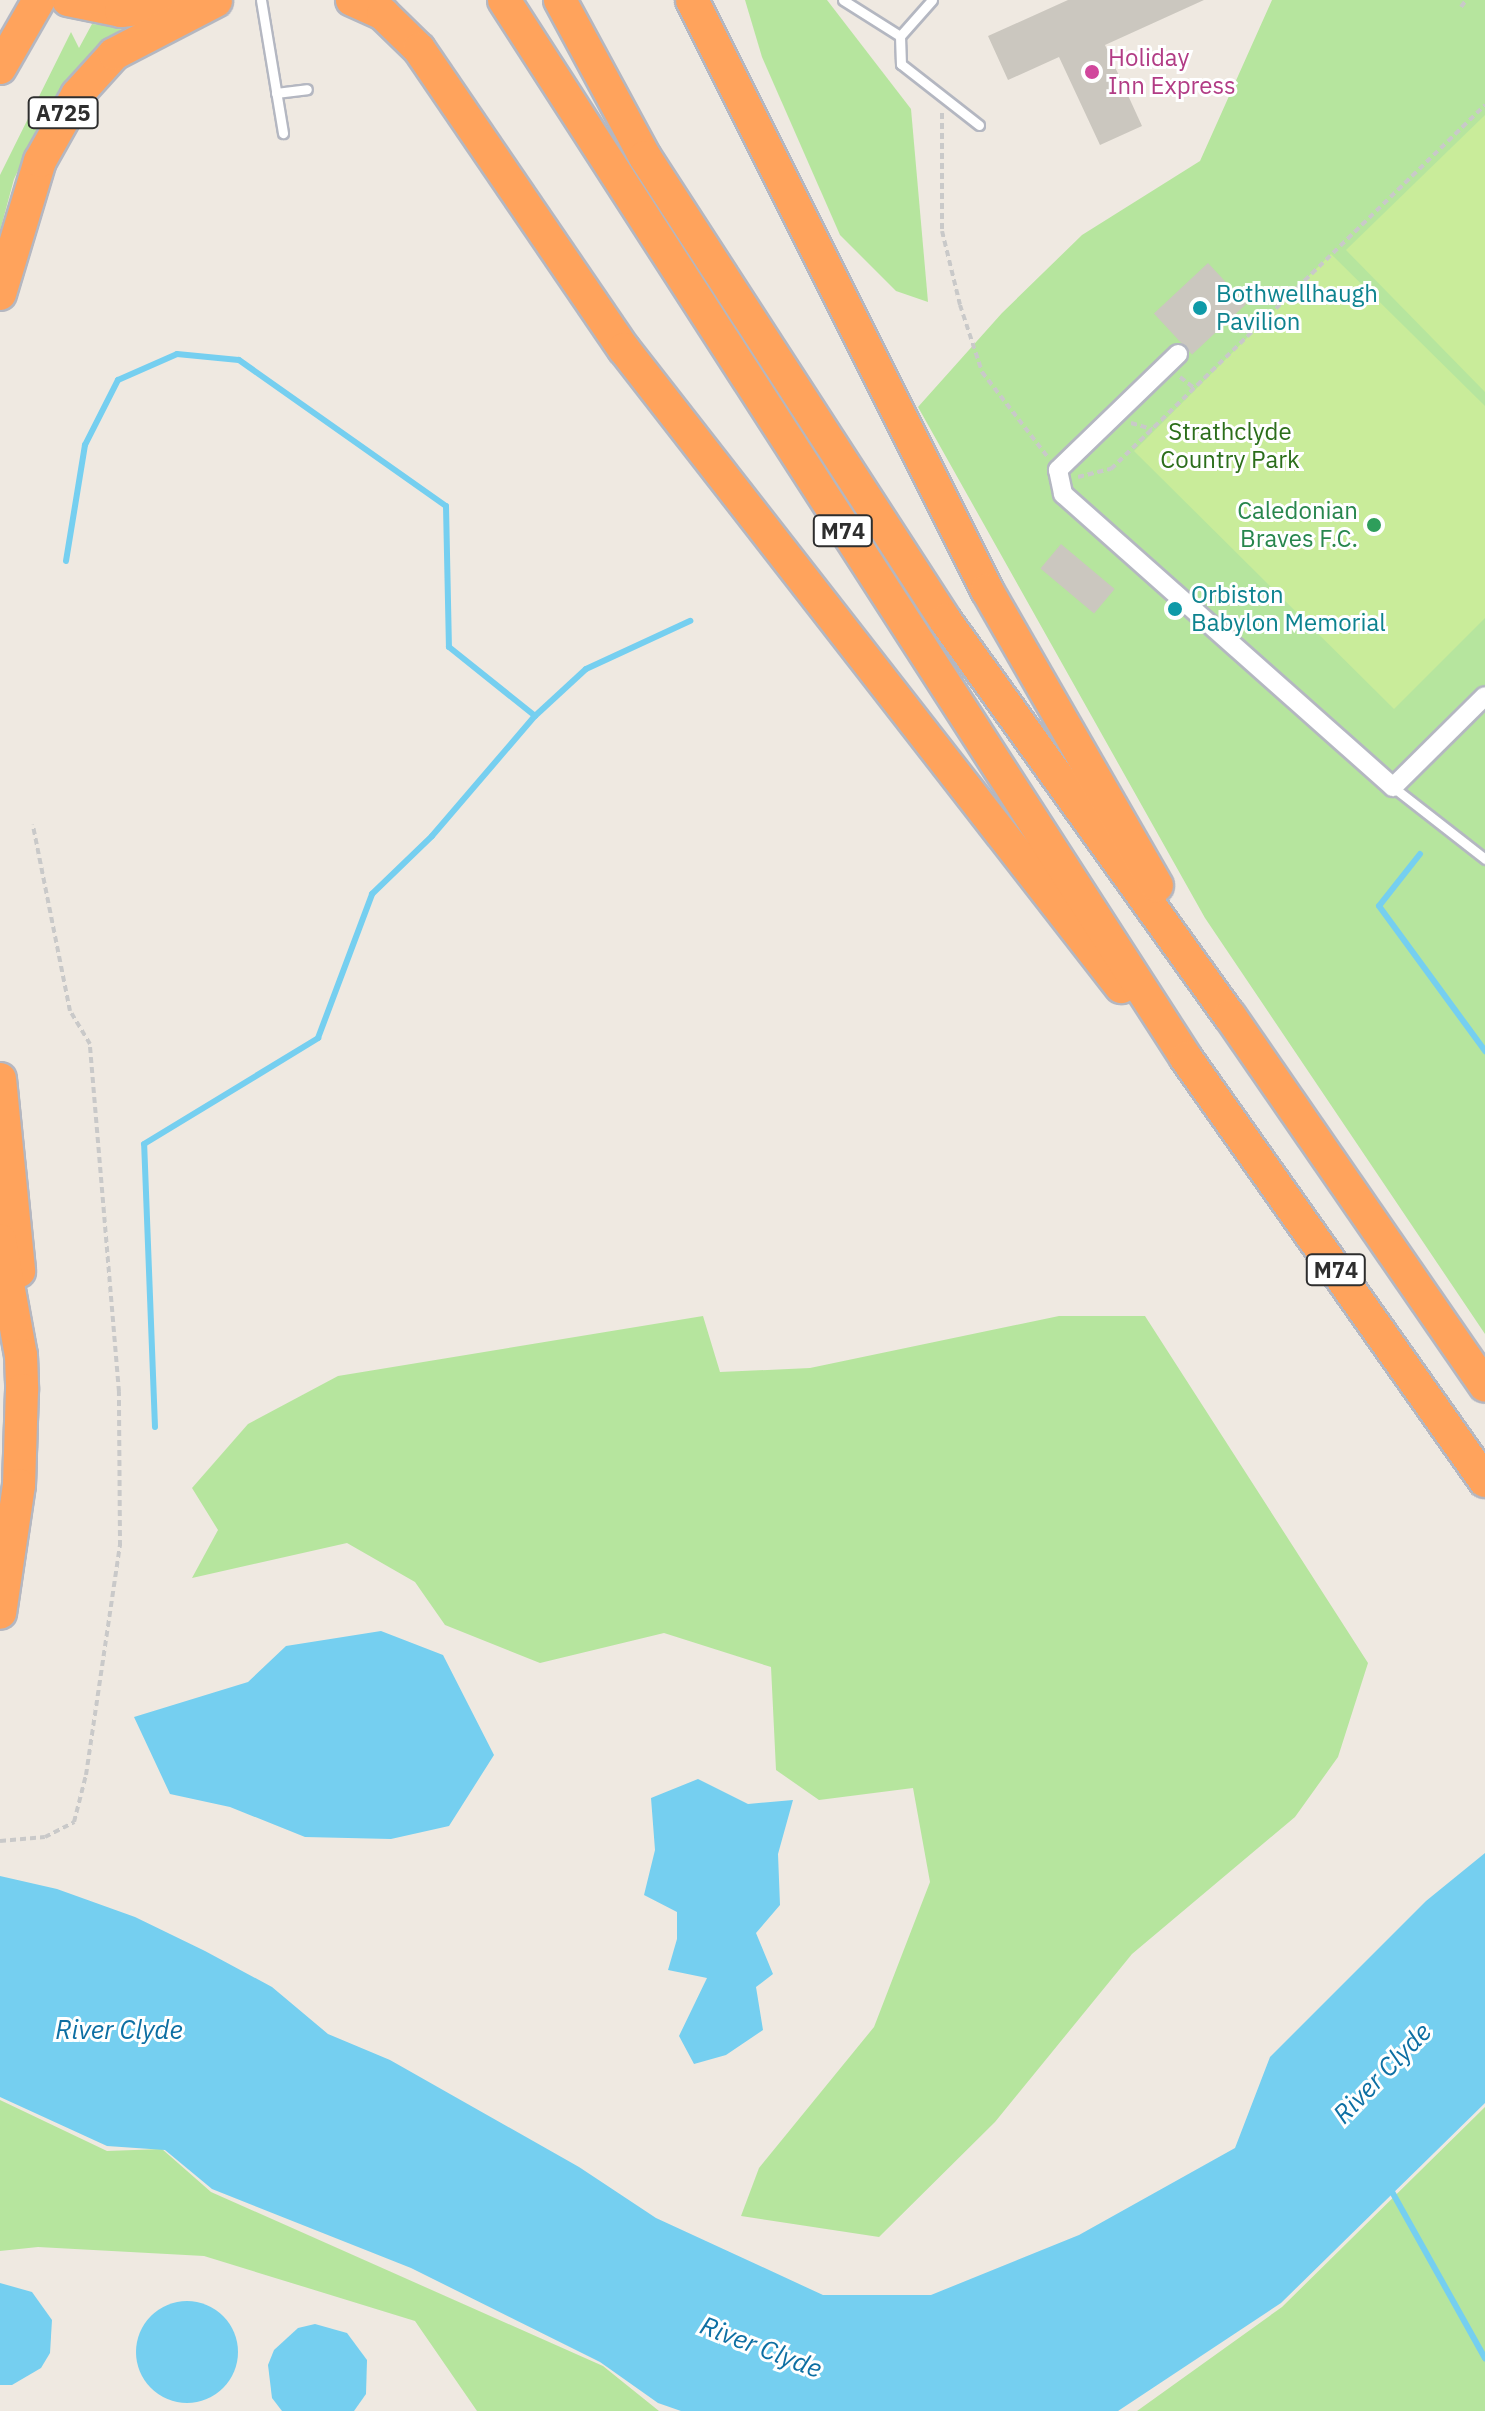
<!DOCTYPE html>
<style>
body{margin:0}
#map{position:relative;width:1485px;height:2411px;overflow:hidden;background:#efe9e1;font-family:"IBM Plex Sans",sans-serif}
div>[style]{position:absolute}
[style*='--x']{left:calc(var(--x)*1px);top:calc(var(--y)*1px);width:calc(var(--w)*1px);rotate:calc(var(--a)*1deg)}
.green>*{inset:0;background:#b6e59e}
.pitch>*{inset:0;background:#c9ec9a}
.water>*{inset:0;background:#75cff0}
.round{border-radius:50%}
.stream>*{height:6px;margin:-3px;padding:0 3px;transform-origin:3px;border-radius:3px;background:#75cff0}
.building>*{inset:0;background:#cbc7bf;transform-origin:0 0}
.path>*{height:4px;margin-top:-2px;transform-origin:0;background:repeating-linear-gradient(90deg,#c9c9c9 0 6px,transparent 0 10px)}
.roads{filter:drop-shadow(2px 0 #b4b7c1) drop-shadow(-2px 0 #b4b7c1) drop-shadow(0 2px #b4b7c1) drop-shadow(0 -2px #b4b7c1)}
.lane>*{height:9px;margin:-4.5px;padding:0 4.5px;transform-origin:4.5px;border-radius:4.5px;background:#fff}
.street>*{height:18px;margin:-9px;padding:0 9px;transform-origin:9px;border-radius:9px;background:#fff}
.highway>*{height:32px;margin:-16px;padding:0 16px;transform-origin:16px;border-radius:16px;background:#ffa35c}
.dots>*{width:22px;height:22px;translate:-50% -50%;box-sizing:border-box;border:4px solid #fff;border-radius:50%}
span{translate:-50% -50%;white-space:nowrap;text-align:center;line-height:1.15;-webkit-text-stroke:6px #fff;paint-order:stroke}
.shield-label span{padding:2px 6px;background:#fff;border:2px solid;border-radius:6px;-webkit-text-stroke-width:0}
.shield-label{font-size:22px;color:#2e2e2e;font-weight:700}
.hotel-label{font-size:24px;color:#b23c85}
.left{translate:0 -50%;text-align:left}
.culture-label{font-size:24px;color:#0d838f}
.park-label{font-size:24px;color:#2c6e1b}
.leisure-label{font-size:24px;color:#27864d}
.right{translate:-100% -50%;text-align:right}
.water-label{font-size:26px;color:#0d6fa3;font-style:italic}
</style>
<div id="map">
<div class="green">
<i style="clip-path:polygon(745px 0,827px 0,911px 109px,928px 302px,896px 291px,840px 235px,762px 57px)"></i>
<i style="clip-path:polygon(1272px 0,1485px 0,1485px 1334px,1205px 918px,918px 407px,1002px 313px,1082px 235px,1200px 161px)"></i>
<i style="clip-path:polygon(92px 24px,123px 27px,52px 102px,14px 179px,0 231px,0 175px,71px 32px,79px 48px)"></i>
<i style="clip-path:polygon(703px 1316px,720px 1372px,810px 1368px,1059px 1316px,1145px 1316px,1368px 1663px,1338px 1757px,1295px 1817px,1132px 1954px,995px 2122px,879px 2237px,741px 2216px,759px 2168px,874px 2027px,930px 1882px,913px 1788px,819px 1800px,776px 1770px,771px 1667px,664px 1633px,540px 1663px,445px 1625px,415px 1582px,347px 1543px,192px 1578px,218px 1530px,192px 1488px,248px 1424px,338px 1376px)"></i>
<i style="clip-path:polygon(0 2100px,107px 2151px,162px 2149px,211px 2192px,603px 2366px,659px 2411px,477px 2411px,415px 2321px,204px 2256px,38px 2247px,0 2251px)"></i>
<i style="clip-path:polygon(1485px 2107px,1485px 2411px,1137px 2411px,1282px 2307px)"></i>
</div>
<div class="pitch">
<i style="clip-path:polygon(1485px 115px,1485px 392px,1346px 250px)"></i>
<i style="clip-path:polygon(1331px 254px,1485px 406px,1485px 618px,1394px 709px,1134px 451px)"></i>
</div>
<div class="water">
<i style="clip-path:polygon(381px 1631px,443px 1655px,494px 1755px,449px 1826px,391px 1839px,305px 1837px,230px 1807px,170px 1794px,134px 1717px,248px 1682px,286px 1646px)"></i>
<i style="clip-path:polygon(698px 1779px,748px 1804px,793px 1800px,778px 1854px,780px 1905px,756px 1933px,773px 1974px,756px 1987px,763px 2030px,726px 2055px,694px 2064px,679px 2036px,707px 1978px,668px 1970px,677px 1939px,677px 1912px,644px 1895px,655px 1850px,651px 1798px)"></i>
<i style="clip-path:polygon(1485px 1853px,1485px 2103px,1281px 2303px,1118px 2411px,681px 2411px,658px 2403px,600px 2362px,411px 2268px,212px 2189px,165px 2150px,107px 2146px,0 2097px,0 1876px,57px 1889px,135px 1917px,205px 1951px,272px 1987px,328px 2034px,390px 2060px,579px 2167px,656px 2218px,823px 2295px,931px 2295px,1079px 2235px,1235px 2148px,1270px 2057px,1426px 1901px)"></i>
<i style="clip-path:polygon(0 2283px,32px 2292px,52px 2320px,50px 2353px,41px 2368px,12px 2385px,0 2385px)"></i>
<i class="round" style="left:136px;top:2301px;width:102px;height:102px"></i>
<i style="clip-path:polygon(315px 2324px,347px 2333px,367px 2360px,366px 2394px,354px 2411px,282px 2411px,272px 2398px,268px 2365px,274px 2350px,298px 2328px)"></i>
</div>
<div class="stream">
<i style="--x:66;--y:561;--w:118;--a:-80.7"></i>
<i style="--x:85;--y:445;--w:73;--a:-63.1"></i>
<i style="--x:118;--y:380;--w:64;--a:-23.8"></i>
<i style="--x:177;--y:354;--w:62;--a:5.5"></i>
<i style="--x:239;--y:360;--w:253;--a:35.2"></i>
<i style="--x:446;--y:506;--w:141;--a:88.8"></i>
<i style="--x:449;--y:647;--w:110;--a:38.7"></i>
<i style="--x:1420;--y:854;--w:66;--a:128.3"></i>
<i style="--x:1379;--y:906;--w:180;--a:53.8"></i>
<i style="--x:155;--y:1427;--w:283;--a:-92.2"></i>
<i style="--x:144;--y:1144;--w:204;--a:-31.3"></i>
<i style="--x:318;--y:1038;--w:154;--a:-69.4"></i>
<i style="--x:372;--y:894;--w:83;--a:-44"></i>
<i style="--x:432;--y:836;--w:158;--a:-49.4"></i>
<i style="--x:535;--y:716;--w:69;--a:-42.7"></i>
<i style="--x:586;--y:669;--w:115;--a:-24.8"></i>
<i style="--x:1391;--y:2190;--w:193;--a:60.8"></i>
</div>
<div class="building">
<i style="clip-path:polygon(1068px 0,1204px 0,1105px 45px,1142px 126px,1100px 145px,1059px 57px,1008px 80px,988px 36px)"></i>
<i style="left:1208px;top:263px;width:56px;height:74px;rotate:47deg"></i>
<i style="left:1061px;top:544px;width:70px;height:32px;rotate:40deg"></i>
</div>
<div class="path">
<i style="--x:1461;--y:7;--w:9;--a:-54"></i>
<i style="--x:942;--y:113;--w:118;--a:90"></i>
<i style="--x:942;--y:231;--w:76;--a:76.3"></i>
<i style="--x:960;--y:305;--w:71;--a:71.8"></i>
<i style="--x:982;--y:372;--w:106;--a:52.3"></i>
<i style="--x:1180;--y:377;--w:18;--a:38"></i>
<i style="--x:1131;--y:423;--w:22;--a:16"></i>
<i style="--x:1078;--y:477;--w:34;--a:-14"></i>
<i style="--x:1111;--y:469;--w:522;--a:-44.22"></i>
<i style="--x:0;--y:1841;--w:45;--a:-5.1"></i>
<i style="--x:45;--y:1837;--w:33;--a:-27"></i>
<i style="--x:74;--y:1822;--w:49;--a:-75.7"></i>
<i style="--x:86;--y:1775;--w:232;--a:-81.6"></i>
<i style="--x:120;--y:1546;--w:154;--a:-90.4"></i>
<i style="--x:119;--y:1392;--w:349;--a:-94.8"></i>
<i style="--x:90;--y:1044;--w:39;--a:-121"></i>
<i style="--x:70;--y:1011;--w:190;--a:-101.3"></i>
</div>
<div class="roads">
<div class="lane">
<i style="--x:261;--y:0;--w:135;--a:80.6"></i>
<i style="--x:843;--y:0;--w:67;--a:32.3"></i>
<i style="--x:932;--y:0;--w:48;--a:131.6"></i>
<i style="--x:900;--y:36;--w:28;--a:88"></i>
<i style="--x:901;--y:64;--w:99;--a:38"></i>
<i style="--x:276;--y:93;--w:31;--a:-7"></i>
<i style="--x:1393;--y:787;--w:117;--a:38"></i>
</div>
<div class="street">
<i style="--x:1178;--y:354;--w:167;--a:136"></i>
<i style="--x:1058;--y:470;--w:25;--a:78"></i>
<i style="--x:1063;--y:494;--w:441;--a:41.6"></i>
<i style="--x:1393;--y:787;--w:129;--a:-44.7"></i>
</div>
<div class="highway">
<i style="--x:68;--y:0;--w:54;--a:11.7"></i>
<i style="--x:121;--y:11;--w:72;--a:-6.3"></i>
<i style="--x:352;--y:0;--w:34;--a:24"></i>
<i style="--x:383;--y:14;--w:50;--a:44.2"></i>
<i style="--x:419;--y:49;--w:363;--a:55.7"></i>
<i style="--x:624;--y:349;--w:809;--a:52.08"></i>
<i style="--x:504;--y:0;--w:1259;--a:57.19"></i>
<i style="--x:1186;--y:1058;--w:518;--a:54.75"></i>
<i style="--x:560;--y:0;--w:179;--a:61.6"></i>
<i style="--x:645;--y:157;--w:552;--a:57.06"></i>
<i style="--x:945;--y:620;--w:488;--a:54.3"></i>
<i style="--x:1230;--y:1016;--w:449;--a:55.4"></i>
<i style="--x:692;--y:0;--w:660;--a:63.43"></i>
<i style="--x:987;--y:590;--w:341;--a:60.1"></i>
<i style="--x:0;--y:68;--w:78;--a:-60.2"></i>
<i style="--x:0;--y:294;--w:139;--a:-73.3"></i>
<i style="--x:40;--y:161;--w:76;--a:-60.7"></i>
<i style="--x:77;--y:95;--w:55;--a:-47.9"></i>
<i style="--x:114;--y:54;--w:115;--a:-27.5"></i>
<i style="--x:0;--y:1079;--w:193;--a:84.3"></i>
<i style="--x:0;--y:1240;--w:117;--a:79.7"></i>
<i style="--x:21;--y:1355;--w:35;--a:88"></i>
<i style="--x:22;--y:1390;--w:95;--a:91.8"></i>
<i style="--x:19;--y:1485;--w:129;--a:98.4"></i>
</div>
</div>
<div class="dots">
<i style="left:1092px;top:72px;background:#d1479c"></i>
<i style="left:1200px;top:308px;background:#0f9aa8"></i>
<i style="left:1374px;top:525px;background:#2e9e5b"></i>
<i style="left:1175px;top:609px;background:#0f9aa8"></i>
</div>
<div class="shield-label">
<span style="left:63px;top:113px">A725</span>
<span style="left:843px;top:531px">M74</span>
<span style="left:1336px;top:1270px">M74</span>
</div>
<div class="hotel-label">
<span class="left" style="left:1108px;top:72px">Holiday<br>Inn Express</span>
</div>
<div class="culture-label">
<span class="left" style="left:1216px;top:308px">Bothwellhaugh<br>Pavilion</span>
<span class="left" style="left:1191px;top:609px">Orbiston<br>Babylon Memorial</span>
</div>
<div class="park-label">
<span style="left:1230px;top:446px">Strathclyde<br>Country Park</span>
</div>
<div class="leisure-label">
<span class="right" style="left:1358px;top:525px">Caledonian<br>Braves F.C.</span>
</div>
<div class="water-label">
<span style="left:119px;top:2030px">River Clyde</span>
<span style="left:1382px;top:2073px;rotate:-46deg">River Clyde</span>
<span style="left:761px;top:2347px;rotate:21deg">River Clyde</span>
</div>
</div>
